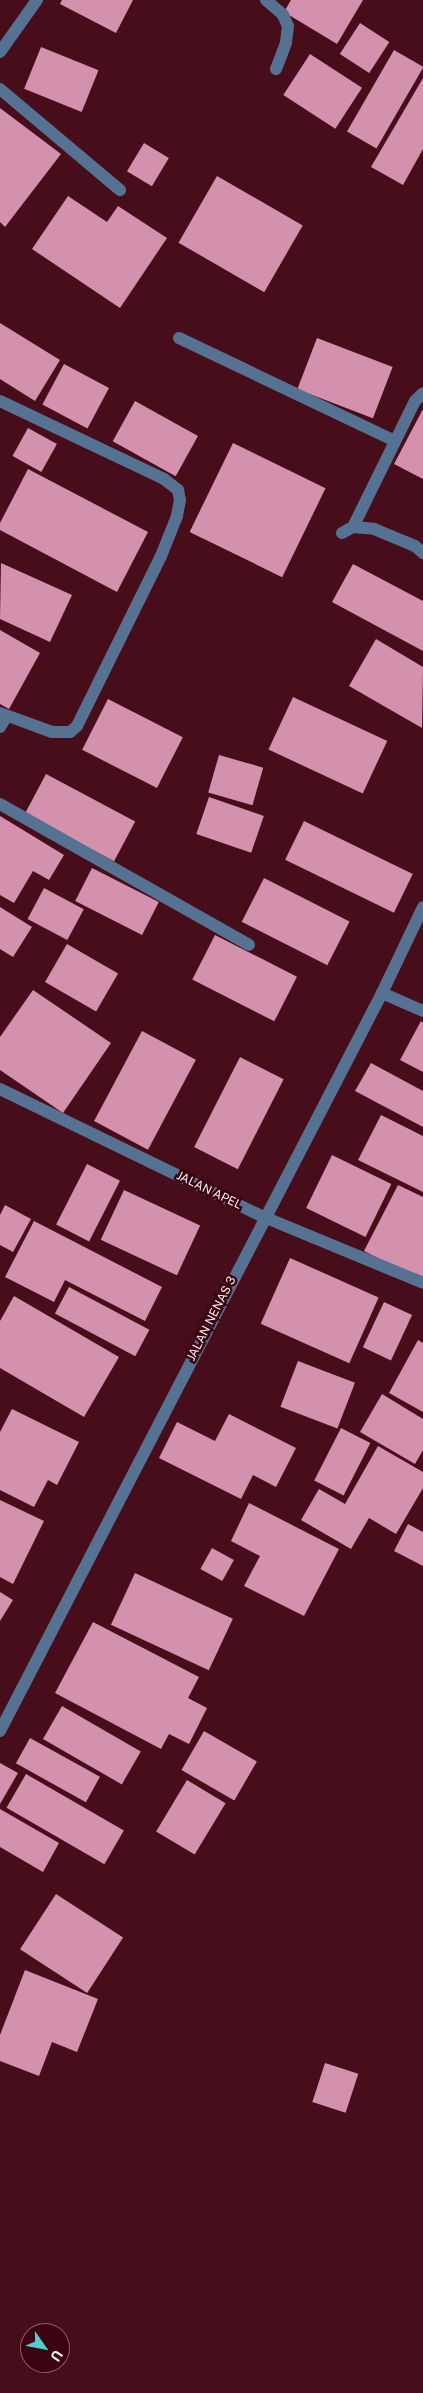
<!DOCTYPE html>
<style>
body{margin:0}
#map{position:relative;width:423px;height:2393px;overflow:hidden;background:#470d1a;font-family:"Public Sans",sans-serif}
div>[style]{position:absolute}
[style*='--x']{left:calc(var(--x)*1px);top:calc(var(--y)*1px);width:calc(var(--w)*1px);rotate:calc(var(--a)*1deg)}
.building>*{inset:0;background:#d491ae;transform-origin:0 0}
.street>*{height:12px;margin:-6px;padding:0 6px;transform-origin:6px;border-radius:6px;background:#567292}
span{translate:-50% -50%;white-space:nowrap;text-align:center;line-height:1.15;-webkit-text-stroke:5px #3b0211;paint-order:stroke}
.street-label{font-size:12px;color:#faf2f2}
.north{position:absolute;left:20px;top:2323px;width:50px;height:50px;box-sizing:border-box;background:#3b0211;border:1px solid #87626b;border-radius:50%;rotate:123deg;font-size:14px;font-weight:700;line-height:20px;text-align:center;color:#faf2f2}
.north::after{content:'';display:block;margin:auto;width:18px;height:22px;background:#53cdc9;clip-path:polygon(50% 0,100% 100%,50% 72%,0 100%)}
</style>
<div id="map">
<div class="building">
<i style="clip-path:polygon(62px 0,133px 0,116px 33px,60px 4px)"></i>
<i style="clip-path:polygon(291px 0,363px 0,337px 44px,284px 12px)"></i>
<i style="left:360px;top:23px;width:35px;height:37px;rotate:33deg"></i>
<i style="left:41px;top:47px;width:62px;height:45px;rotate:22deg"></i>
<i style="left:394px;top:50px;width:34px;height:94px;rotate:30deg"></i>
<i style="left:310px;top:54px;width:62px;height:49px;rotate:33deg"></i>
<i style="clip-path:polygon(423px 78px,423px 149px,403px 185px,371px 167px)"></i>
<i style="clip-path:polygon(0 108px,61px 154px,5px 227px,0 222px)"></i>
<i style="left:144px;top:143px;width:29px;height:33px;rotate:31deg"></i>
<i style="left:217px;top:176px;width:99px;height:77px;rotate:30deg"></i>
<i style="clip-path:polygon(68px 196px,107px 222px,118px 206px,167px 238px,120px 308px,32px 249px)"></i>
<i style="clip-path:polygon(0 323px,60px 360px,35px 401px,0 379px)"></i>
<i style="left:317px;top:338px;width:81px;height:55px;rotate:21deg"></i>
<i style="left:64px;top:364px;width:51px;height:46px;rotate:28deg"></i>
<i style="left:135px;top:401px;width:72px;height:46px;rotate:29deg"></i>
<i style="clip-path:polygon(423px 409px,423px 479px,394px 464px)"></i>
<i style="left:28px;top:428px;width:33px;height:32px;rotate:29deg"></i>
<i style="left:233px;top:443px;width:103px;height:99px;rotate:26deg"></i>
<i style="clip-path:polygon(28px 469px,148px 532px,117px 592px,0 530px,0 523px)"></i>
<i style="clip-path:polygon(1px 563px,72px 595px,50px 642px,0 619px)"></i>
<i style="clip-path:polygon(353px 564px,423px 601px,423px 651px,332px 602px)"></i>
<i style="clip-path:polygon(0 630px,40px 653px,9px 709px,0 704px)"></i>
<i style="clip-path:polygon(376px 639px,423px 667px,422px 728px,349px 686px)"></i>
<i style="left:293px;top:697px;width:104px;height:58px;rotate:25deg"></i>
<i style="left:108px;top:699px;width:84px;height:57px;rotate:27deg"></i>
<i style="left:219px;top:755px;width:46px;height:39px;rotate:16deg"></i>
<i style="left:46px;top:774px;width:101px;height:45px;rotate:28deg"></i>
<i style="left:209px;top:797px;width:58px;height:39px;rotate:19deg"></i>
<i style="clip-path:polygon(0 816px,64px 855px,49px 880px,33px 871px,14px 903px,0 895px)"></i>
<i style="left:304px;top:821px;width:121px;height:43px;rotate:26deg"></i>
<i style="left:92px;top:868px;width:75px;height:37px;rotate:27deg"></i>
<i style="left:264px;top:878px;width:96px;height:49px;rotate:27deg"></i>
<i style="left:44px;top:888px;width:45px;height:35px;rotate:28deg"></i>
<i style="clip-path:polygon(0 907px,32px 927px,13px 957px,0 949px)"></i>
<i style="left:215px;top:935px;width:92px;height:50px;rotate:27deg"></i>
<i style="left:67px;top:944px;width:59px;height:44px;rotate:30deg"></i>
<i style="clip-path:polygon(33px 990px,111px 1043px,63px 1113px,0 1070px,0 1037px)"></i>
<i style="clip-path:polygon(421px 1021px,423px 1023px,423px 1072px,400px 1060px)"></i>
<i style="left:142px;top:1031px;width:61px;height:102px;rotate:28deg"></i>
<i style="left:240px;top:1057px;width:49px;height:101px;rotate:27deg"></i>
<i style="clip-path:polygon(371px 1063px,423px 1091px,423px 1127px,355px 1091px)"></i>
<i style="clip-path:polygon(381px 1115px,423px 1136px,423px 1192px,358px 1160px)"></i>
<i style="left:332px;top:1155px;width:66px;height:59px;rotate:26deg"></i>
<i style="left:87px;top:1164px;width:37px;height:68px;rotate:27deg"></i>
<i style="clip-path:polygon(398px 1185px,423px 1197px,423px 1281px,364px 1251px)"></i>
<i style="left:124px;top:1190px;width:84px;height:55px;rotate:25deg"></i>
<i style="clip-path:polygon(5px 1205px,31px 1219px,13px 1252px,0 1245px,0 1215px)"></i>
<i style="clip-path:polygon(34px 1221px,162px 1287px,145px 1321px,65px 1280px,54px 1302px,5px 1277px)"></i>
<i style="left:290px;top:1258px;width:97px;height:72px;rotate:24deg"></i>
<i style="left:69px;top:1287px;width:91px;height:30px;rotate:28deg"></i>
<i style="clip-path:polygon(14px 1296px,119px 1357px,84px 1417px,0 1368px,0 1321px)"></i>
<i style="left:384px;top:1302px;width:31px;height:50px;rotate:25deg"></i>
<i style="clip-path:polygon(418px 1340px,423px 1343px,423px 1412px,389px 1393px)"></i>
<i style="left:298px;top:1361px;width:61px;height:49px;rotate:21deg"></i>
<i style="clip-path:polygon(382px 1394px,423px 1419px,423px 1450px,415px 1464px,360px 1432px)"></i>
<i style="clip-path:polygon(12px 1409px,79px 1442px,57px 1485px,48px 1480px,34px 1507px,0 1490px,0 1432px)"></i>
<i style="clip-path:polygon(229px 1414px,296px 1448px,276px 1487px,253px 1475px,241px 1499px,159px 1458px,177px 1422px,215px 1441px)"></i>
<i style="left:341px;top:1428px;width:33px;height:59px;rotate:27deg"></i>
<i style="clip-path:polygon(378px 1446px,423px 1472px,423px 1488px,396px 1534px,369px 1518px,351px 1549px,301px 1520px,319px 1489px,345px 1504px)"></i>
<i style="clip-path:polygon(0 1500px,44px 1521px,13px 1584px,0 1577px)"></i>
<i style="clip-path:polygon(249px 1503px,339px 1549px,304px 1616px,244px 1586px,260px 1556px,231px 1541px)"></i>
<i style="clip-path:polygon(408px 1524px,423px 1532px,423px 1566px,394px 1551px)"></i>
<i style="left:212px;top:1548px;width:25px;height:24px;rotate:29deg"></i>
<i style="left:135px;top:1573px;width:108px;height:57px;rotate:25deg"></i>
<i style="clip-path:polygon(0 1592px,13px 1600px,0 1621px)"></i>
<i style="clip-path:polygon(93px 1622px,199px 1677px,188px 1698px,207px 1708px,189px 1744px,169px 1734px,161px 1749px,55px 1693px)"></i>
<i style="left:62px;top:1706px;width:91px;height:38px;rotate:30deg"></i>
<i style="left:204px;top:1731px;width:61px;height:45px;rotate:30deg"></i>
<i style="left:30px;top:1738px;width:80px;height:29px;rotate:29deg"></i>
<i style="clip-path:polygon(0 1763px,18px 1773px,0 1804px)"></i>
<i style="left:26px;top:1774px;width:113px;height:39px;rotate:30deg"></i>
<i style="left:187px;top:1780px;width:45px;height:60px;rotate:31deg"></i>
<i style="clip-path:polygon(0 1809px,59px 1843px,43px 1872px,0 1847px)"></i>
<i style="left:56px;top:1894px;width:80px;height:66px;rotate:33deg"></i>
<i style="clip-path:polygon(25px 1970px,98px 1999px,77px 2052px,52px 2042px,39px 2076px,0 2061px,0 2035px)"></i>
<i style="left:325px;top:2063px;width:35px;height:41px;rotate:18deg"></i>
</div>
<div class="street">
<i style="--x:266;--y:0;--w:23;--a:41"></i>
<i style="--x:283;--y:15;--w:12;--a:66"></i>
<i style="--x:288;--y:26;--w:17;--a:97"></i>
<i style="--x:286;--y:43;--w:28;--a:111"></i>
<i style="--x:0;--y:52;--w:64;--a:-54.6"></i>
<i style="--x:0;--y:89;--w:157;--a:40.1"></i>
<i style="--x:179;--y:338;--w:239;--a:25.5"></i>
<i style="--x:0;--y:401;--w:182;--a:25.4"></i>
<i style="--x:164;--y:479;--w:18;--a:38"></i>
<i style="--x:178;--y:490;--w:10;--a:79"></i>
<i style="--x:180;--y:500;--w:16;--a:101"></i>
<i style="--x:177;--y:516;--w:43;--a:111.8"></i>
<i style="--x:161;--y:556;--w:190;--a:116.3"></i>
<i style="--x:77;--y:726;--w:9;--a:139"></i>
<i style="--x:70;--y:732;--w:18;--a:180"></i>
<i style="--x:52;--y:732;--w:55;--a:-159.9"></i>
<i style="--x:353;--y:527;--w:140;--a:-63.8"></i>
<i style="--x:415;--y:401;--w:11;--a:-45"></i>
<i style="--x:342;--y:533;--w:13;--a:-29"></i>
<i style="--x:353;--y:527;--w:21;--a:5"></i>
<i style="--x:374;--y:529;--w:44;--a:22.5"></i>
<i style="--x:415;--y:546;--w:11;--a:41"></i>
<i style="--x:0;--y:727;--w:13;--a:-58"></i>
<i style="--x:0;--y:804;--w:286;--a:29.5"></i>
<i style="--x:382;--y:993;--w:45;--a:23.7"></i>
<i style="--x:0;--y:1089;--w:293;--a:25.9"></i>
<i style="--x:264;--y:1217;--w:172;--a:22.5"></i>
<i style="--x:0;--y:1731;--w:831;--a:-62.63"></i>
<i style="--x:382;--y:993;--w:95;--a:-64.5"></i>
</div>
<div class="street-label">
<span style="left:209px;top:1191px;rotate:26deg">JALAN APEL</span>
<span style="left:212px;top:1319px;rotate:-63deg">JALAN NENAS 3</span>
</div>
<div class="north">U</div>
</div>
